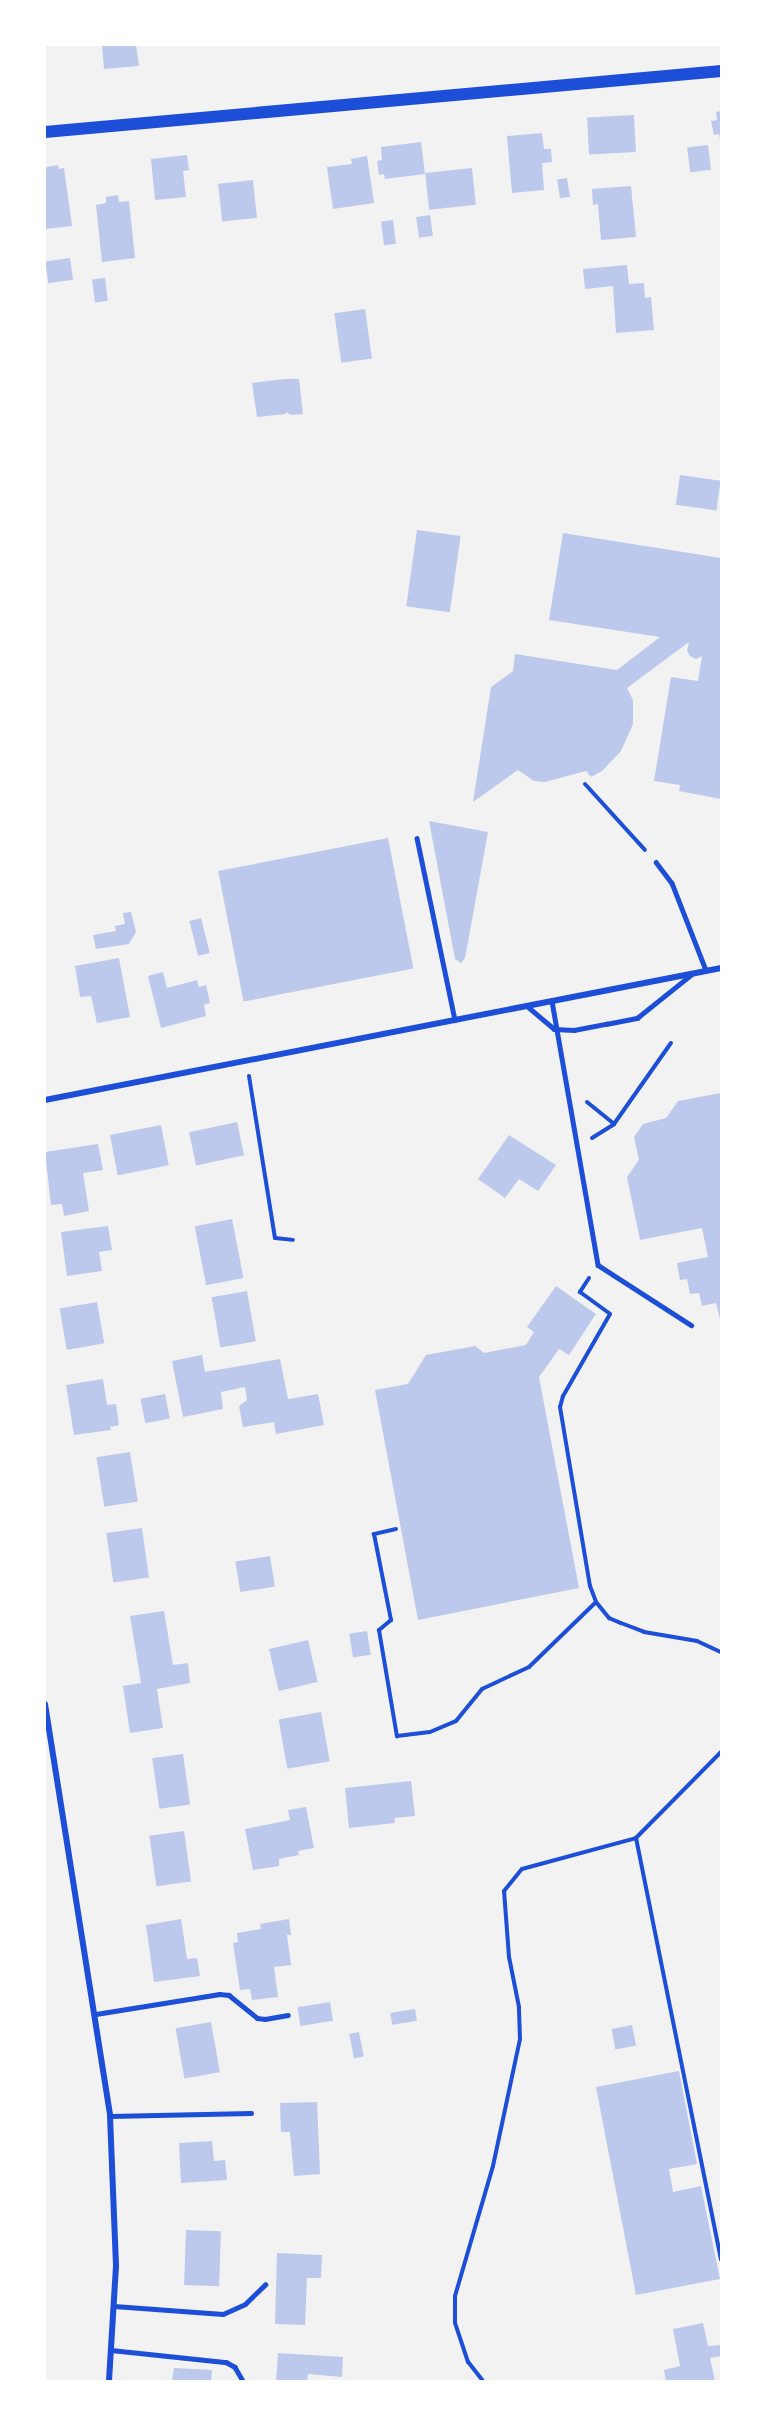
<!DOCTYPE html>
<style>
body{margin:0}
#map{position:relative;width:766px;height:2426px;overflow:hidden;background:#f2f2f2;font-family:"Alegreya Sans",sans-serif}
div>[style]{position:absolute}
[style*='--x']{left:calc(var(--x)*1px);top:calc(var(--y)*1px);width:calc(var(--w)*1px);rotate:calc(var(--a)*1deg)}
.building>*{inset:0;background:#bdc9ec;transform-origin:0 0}
.path>*{height:4px;margin:-2px;padding:0 2px;transform-origin:2px;border-radius:2px;background:#1d4ed8}
.service>*{height:4.5px;margin:-2.25px;padding:0 2.25px;transform-origin:2.25px;border-radius:2.25px;background:#1d4ed8}
.minor>*{height:6px;margin:-3px;padding:0 3px;transform-origin:3px;border-radius:3px;background:#1d4ed8}
.secondary>*{height:12px;margin:-6px;padding:0 6px;transform-origin:6px;border-radius:6px;background:#1d4ed8}
span{translate:-50% -50%;white-space:nowrap;text-align:center;line-height:1.15;-webkit-text-stroke:6px #fff;paint-order:stroke}
.frame{position:absolute;inset:0;border:46px solid #fff;pointer-events:none}
</style>
<div id="map">
<div class="building">
<i style="clip-path:polygon(102px 45px,136px 45px,139px 66px,104px 69px)"></i>
<i style="clip-path:polygon(721px 111px,721px 139px,720px 139px,719px 134px,714px 135px,711px 121px,717px 120px,716px 112px)"></i>
<i style="left:634px;top:115px;width:37px;height:47px;rotate:87deg"></i>
<i style="clip-path:polygon(542px 133px,544px 149px,551px 149px,552px 162px,542px 163px,544px 190px,512px 193px,507px 136px)"></i>
<i style="clip-path:polygon(421px 142px,425px 174px,385px 179px,384px 174px,379px 175px,377px 161px,382px 160px,381px 147px)"></i>
<i style="left:708px;top:145px;width:25px;height:21px;rotate:83deg"></i>
<i style="clip-path:polygon(187px 155px,189px 170px,183px 171px,186px 197px,155px 200px,151px 159px)"></i>
<i style="clip-path:polygon(367px 156px,374px 203px,333px 209px,327px 167px,352px 164px,351px 159px)"></i>
<i style="clip-path:polygon(58px 165px,59px 169px,64px 168px,72px 226px,45px 229px,45px 170px,47px 167px)"></i>
<i style="left:472px;top:168px;width:37px;height:47px;rotate:84deg"></i>
<i style="left:567px;top:178px;width:19px;height:10px;rotate:81deg"></i>
<i style="left:253px;top:180px;width:38px;height:35px;rotate:84deg"></i>
<i style="clip-path:polygon(631px 186px,636px 237px,601px 240px,598px 204px,593px 205px,592px 189px)"></i>
<i style="clip-path:polygon(118px 195px,119px 202px,129px 201px,135px 258px,102px 262px,96px 205px,106px 203px,106px 197px)"></i>
<i style="left:430px;top:215px;width:21px;height:14px;rotate:82deg"></i>
<i style="left:393px;top:220px;width:24px;height:12px;rotate:83deg"></i>
<i style="left:70px;top:258px;width:22px;height:25px;rotate:82deg"></i>
<i style="clip-path:polygon(627px 265px,629px 284px,644px 283px,645px 298px,651px 297px,654px 330px,616px 333px,613px 286px,585px 289px,583px 269px)"></i>
<i style="left:105px;top:278px;width:23px;height:13px;rotate:83deg"></i>
<i style="left:365px;top:309px;width:50px;height:31px;rotate:82deg"></i>
<i style="clip-path:polygon(285px 379px,299px 379px,303px 414px,291px 415px,286px 412px,286px 414px,257px 417px,252px 383px)"></i>
<i style="left:680px;top:475px;width:41px;height:30px;rotate:8deg"></i>
<i style="left:417px;top:530px;width:44px;height:77px;rotate:8deg"></i>
<i style="clip-path:polygon(563px 533px,721px 558px,721px 799px,679px 791px,680px 785px,654px 781px,671px 677px,698px 681px,702px 656px,696px 659px,690px 656px,687px 651px,689px 642px,627px 688px,633px 700px,633px 724px,621px 751px,602px 771px,591px 777px,586px 771px,545px 782px,534px 781px,518px 770px,473px 802px,491px 687px,513px 671px,515px 654px,617px 670px,660px 637px,549px 620px)"></i>
<i style="clip-path:polygon(429px 821px,488px 832px,465px 958px,461px 963px,455px 959px)"></i>
<i style="left:388px;top:838px;width:133px;height:173px;rotate:79deg"></i>
<i style="clip-path:polygon(131px 912px,136px 932px,129px 944px,96px 949px,93px 935px,116px 931px,115px 926px,125px 924px,123px 913px)"></i>
<i style="left:201px;top:918px;width:36px;height:12px;rotate:76deg"></i>
<i style="clip-path:polygon(119px 958px,130px 1017px,97px 1023px,91px 996px,80px 997px,75px 966px)"></i>
<i style="clip-path:polygon(163px 972px,167px 988px,197px 980px,199px 987px,206px 985px,210px 1003px,204px 1005px,206px 1016px,161px 1028px,148px 976px)"></i>
<i style="clip-path:polygon(721px 1093px,721px 1319px,720px 1319px,716px 1303px,702px 1306px,699px 1293px,690px 1294px,687px 1279px,680px 1280px,677px 1263px,708px 1257px,702px 1228px,640px 1240px,627px 1177px,639px 1160px,634px 1137px,643px 1124px,666px 1118px,678px 1101px)"></i>
<i style="left:237px;top:1122px;width:34px;height:49px;rotate:78deg"></i>
<i style="left:161px;top:1125px;width:41px;height:52px;rotate:79deg"></i>
<i style="clip-path:polygon(509px 1135px,556px 1165px,538px 1191px,519px 1179px,505px 1198px,478px 1179px)"></i>
<i style="clip-path:polygon(98px 1144px,103px 1170px,83px 1173px,89px 1211px,64px 1216px,62px 1204px,51px 1205px,45px 1152px)"></i>
<i style="left:232px;top:1219px;width:60px;height:38px;rotate:79deg"></i>
<i style="clip-path:polygon(108px 1226px,112px 1250px,99px 1252px,102px 1271px,67px 1276px,61px 1232px)"></i>
<i style="clip-path:polygon(556px 1286px,596px 1314px,569px 1355px,559px 1349px,539px 1377px,579px 1588px,418px 1620px,375px 1390px,408px 1384px,426px 1355px,475px 1346px,484px 1353px,526px 1345px,534px 1332px,527px 1327px)"></i>
<i style="left:247px;top:1291px;width:51px;height:36px;rotate:80deg"></i>
<i style="left:97px;top:1302px;width:42px;height:38px;rotate:80deg"></i>
<i style="clip-path:polygon(202px 1355px,205px 1372px,280px 1359px,288px 1399px,318px 1394px,324px 1425px,276px 1434px,274px 1422px,243px 1427px,239px 1406px,247px 1400px,245px 1387px,221px 1392px,223px 1409px,183px 1417px,172px 1361px)"></i>
<i style="clip-path:polygon(103px 1379px,107px 1405px,116px 1404px,119px 1425px,110px 1427px,111px 1430px,74px 1435px,66px 1385px)"></i>
<i style="left:165px;top:1394px;width:25px;height:25px;rotate:79deg"></i>
<i style="left:130px;top:1452px;width:50px;height:34px;rotate:81deg"></i>
<i style="left:142px;top:1528px;width:50px;height:36px;rotate:82deg"></i>
<i style="left:270px;top:1556px;width:31px;height:35px;rotate:81deg"></i>
<i style="clip-path:polygon(164px 1611px,173px 1665px,188px 1663px,190px 1683px,157px 1689px,163px 1728px,130px 1733px,123px 1686px,141px 1683px,130px 1616px)"></i>
<i style="left:367px;top:1631px;width:24px;height:18px;rotate:81deg"></i>
<i style="left:308px;top:1640px;width:43px;height:40px;rotate:77deg"></i>
<i style="left:321px;top:1712px;width:50px;height:43px;rotate:80deg"></i>
<i style="left:183px;top:1754px;width:51px;height:31px;rotate:82deg"></i>
<i style="clip-path:polygon(411px 1781px,415px 1816px,394px 1818px,395px 1823px,349px 1828px,345px 1788px)"></i>
<i style="clip-path:polygon(306px 1807px,314px 1848px,298px 1851px,299px 1855px,279px 1859px,279px 1866px,253px 1870px,245px 1829px,290px 1820px,288px 1810px)"></i>
<i style="left:184px;top:1831px;width:51px;height:35px;rotate:82deg"></i>
<i style="clip-path:polygon(181px 1919px,187px 1959px,197px 1958px,200px 1976px,154px 1982px,146px 1925px)"></i>
<i style="clip-path:polygon(289px 1919px,291px 1935px,287px 1935px,291px 1965px,274px 1967px,278px 1997px,252px 2000px,250px 1989px,240px 1990px,233px 1943px,238px 1942px,237px 1933px,261px 1929px,260px 1924px)"></i>
<i style="left:330px;top:2002px;width:19px;height:33px;rotate:81deg"></i>
<i style="left:415px;top:2009px;width:12px;height:25px;rotate:81deg"></i>
<i style="left:211px;top:2022px;width:51px;height:36px;rotate:80deg"></i>
<i style="left:632px;top:2025px;width:21px;height:21px;rotate:79deg"></i>
<i style="left:359px;top:2032px;width:25px;height:10px;rotate:79deg"></i>
<i style="clip-path:polygon(679px 2071px,697px 2164px,669px 2169px,673px 2192px,701px 2186px,720px 2279px,636px 2295px,596px 2087px)"></i>
<i style="clip-path:polygon(317px 2102px,320px 2174px,294px 2176px,290px 2132px,281px 2132px,280px 2103px)"></i>
<i style="clip-path:polygon(212px 2141px,214px 2161px,225px 2160px,227px 2180px,181px 2183px,179px 2143px)"></i>
<i style="left:186px;top:2230px;width:35px;height:55px;rotate:2deg"></i>
<i style="clip-path:polygon(277px 2253px,322px 2255px,321px 2278px,307px 2278px,305px 2325px,275px 2324px)"></i>
<i style="clip-path:polygon(703px 2323px,708px 2346px,721px 2345px,721px 2356px,710px 2358px,715px 2381px,666px 2381px,664px 2370px,680px 2366px,673px 2329px)"></i>
<i style="clip-path:polygon(278px 2353px,343px 2357px,342px 2377px,308px 2374px,307px 2381px,276px 2381px)"></i>
<i style="clip-path:polygon(174px 2368px,212px 2370px,211px 2381px,172px 2381px)"></i>
</div>
<div class="path">
<i style="--x:585;--y:784;--w:89;--a:47.7"></i>
<i style="--x:249;--y:1076;--w:164;--a:80.9"></i>
<i style="--x:275;--y:1238;--w:18;--a:6"></i>
<i style="--x:587;--y:1102;--w:35;--a:39"></i>
<i style="--x:592;--y:1138;--w:26;--a:-32"></i>
<i style="--x:614;--y:1124;--w:99;--a:-54.9"></i>
<i style="--x:589;--y:1278;--w:17;--a:123"></i>
<i style="--x:580;--y:1292;--w:37;--a:36"></i>
<i style="--x:610;--y:1314;--w:95;--a:119.8"></i>
<i style="--x:563;--y:1396;--w:11;--a:105"></i>
<i style="--x:560;--y:1407;--w:181;--a:80.5"></i>
<i style="--x:590;--y:1586;--w:17;--a:69"></i>
<i style="--x:596;--y:1602;--w:21;--a:51"></i>
<i style="--x:609;--y:1618;--w:13;--a:23"></i>
<i style="--x:621;--y:1623;--w:25;--a:21"></i>
<i style="--x:644;--y:1632;--w:54;--a:9.6"></i>
<i style="--x:697;--y:1641;--w:26;--a:25"></i>
<i style="--x:396;--y:1529;--w:23;--a:167"></i>
<i style="--x:374;--y:1534;--w:88;--a:78.8"></i>
<i style="--x:391;--y:1620;--w:16;--a:140"></i>
<i style="--x:379;--y:1630;--w:108;--a:80.4"></i>
<i style="--x:397;--y:1736;--w:33;--a:-7"></i>
<i style="--x:430;--y:1732;--w:28;--a:-23"></i>
<i style="--x:456;--y:1721;--w:41;--a:-50.9"></i>
<i style="--x:482;--y:1689;--w:52;--a:-25.1"></i>
<i style="--x:529;--y:1667;--w:93;--a:-44.1"></i>
<i style="--x:721;--y:1752;--w:121;--a:134.7"></i>
<i style="--x:636;--y:1838;--w:430;--a:78.6"></i>
<i style="--x:483;--y:2381;--w:24;--a:-128"></i>
<i style="--x:468;--y:2362;--w:41;--a:-108.4"></i>
<i style="--x:455;--y:2323;--w:27;--a:-90"></i>
<i style="--x:455;--y:2296;--w:135;--a:-73.7"></i>
<i style="--x:493;--y:2166;--w:130;--a:-78"></i>
<i style="--x:520;--y:2039;--w:32;--a:-92"></i>
<i style="--x:519;--y:2007;--w:51;--a:-101.3"></i>
<i style="--x:509;--y:1957;--w:66;--a:-94.3"></i>
<i style="--x:504;--y:1891;--w:28;--a:-51"></i>
<i style="--x:522;--y:1869;--w:118;--a:-15.2"></i>
</div>
<div class="service">
<i style="--x:417;--y:838;--w:186;--a:78.2"></i>
<i style="--x:656;--y:862;--w:26;--a:53"></i>
<i style="--x:672;--y:883;--w:93;--a:68.7"></i>
<i style="--x:552;--y:1001;--w:268;--a:80.1"></i>
<i style="--x:598;--y:1265;--w:111;--a:32.8"></i>
<i style="--x:527;--y:1006;--w:35;--a:40"></i>
<i style="--x:554;--y:1029;--w:20;--a:3"></i>
<i style="--x:574;--y:1030;--w:33;--a:-11"></i>
<i style="--x:606;--y:1024;--w:32;--a:-11"></i>
<i style="--x:637;--y:1018;--w:70;--a:-38.7"></i>
<i style="--x:96;--y:2014;--w:125;--a:-9.2"></i>
<i style="--x:219;--y:1994;--w:10;--a:6"></i>
<i style="--x:229;--y:1995;--w:36;--a:39"></i>
<i style="--x:257;--y:2018;--w:8;--a:7"></i>
<i style="--x:265;--y:2019;--w:23;--a:-10"></i>
<i style="--x:110;--y:2116;--w:141;--a:-1.2"></i>
<i style="--x:114;--y:2306;--w:109;--a:4.2"></i>
<i style="--x:223;--y:2314;--w:24;--a:-24"></i>
<i style="--x:245;--y:2304;--w:28;--a:-44"></i>
<i style="--x:111;--y:2350;--w:116;--a:6"></i>
<i style="--x:226;--y:2362;--w:10;--a:29"></i>
<i style="--x:235;--y:2367;--w:16;--a:60"></i>
</div>
<div class="minor">
<i style="--x:45;--y:1100;--w:689;--a:-11.05"></i>
<i style="--x:45;--y:1704;--w:417;--a:81"></i>
<i style="--x:110;--y:2116;--w:150;--a:87.7"></i>
<i style="--x:116;--y:2266;--w:115;--a:93.5"></i>
</div>
<div class="secondary">
<i style="--x:45;--y:132;--w:679;--a:-5.16"></i>
</div>
<div class="frame"></div>
</div>
